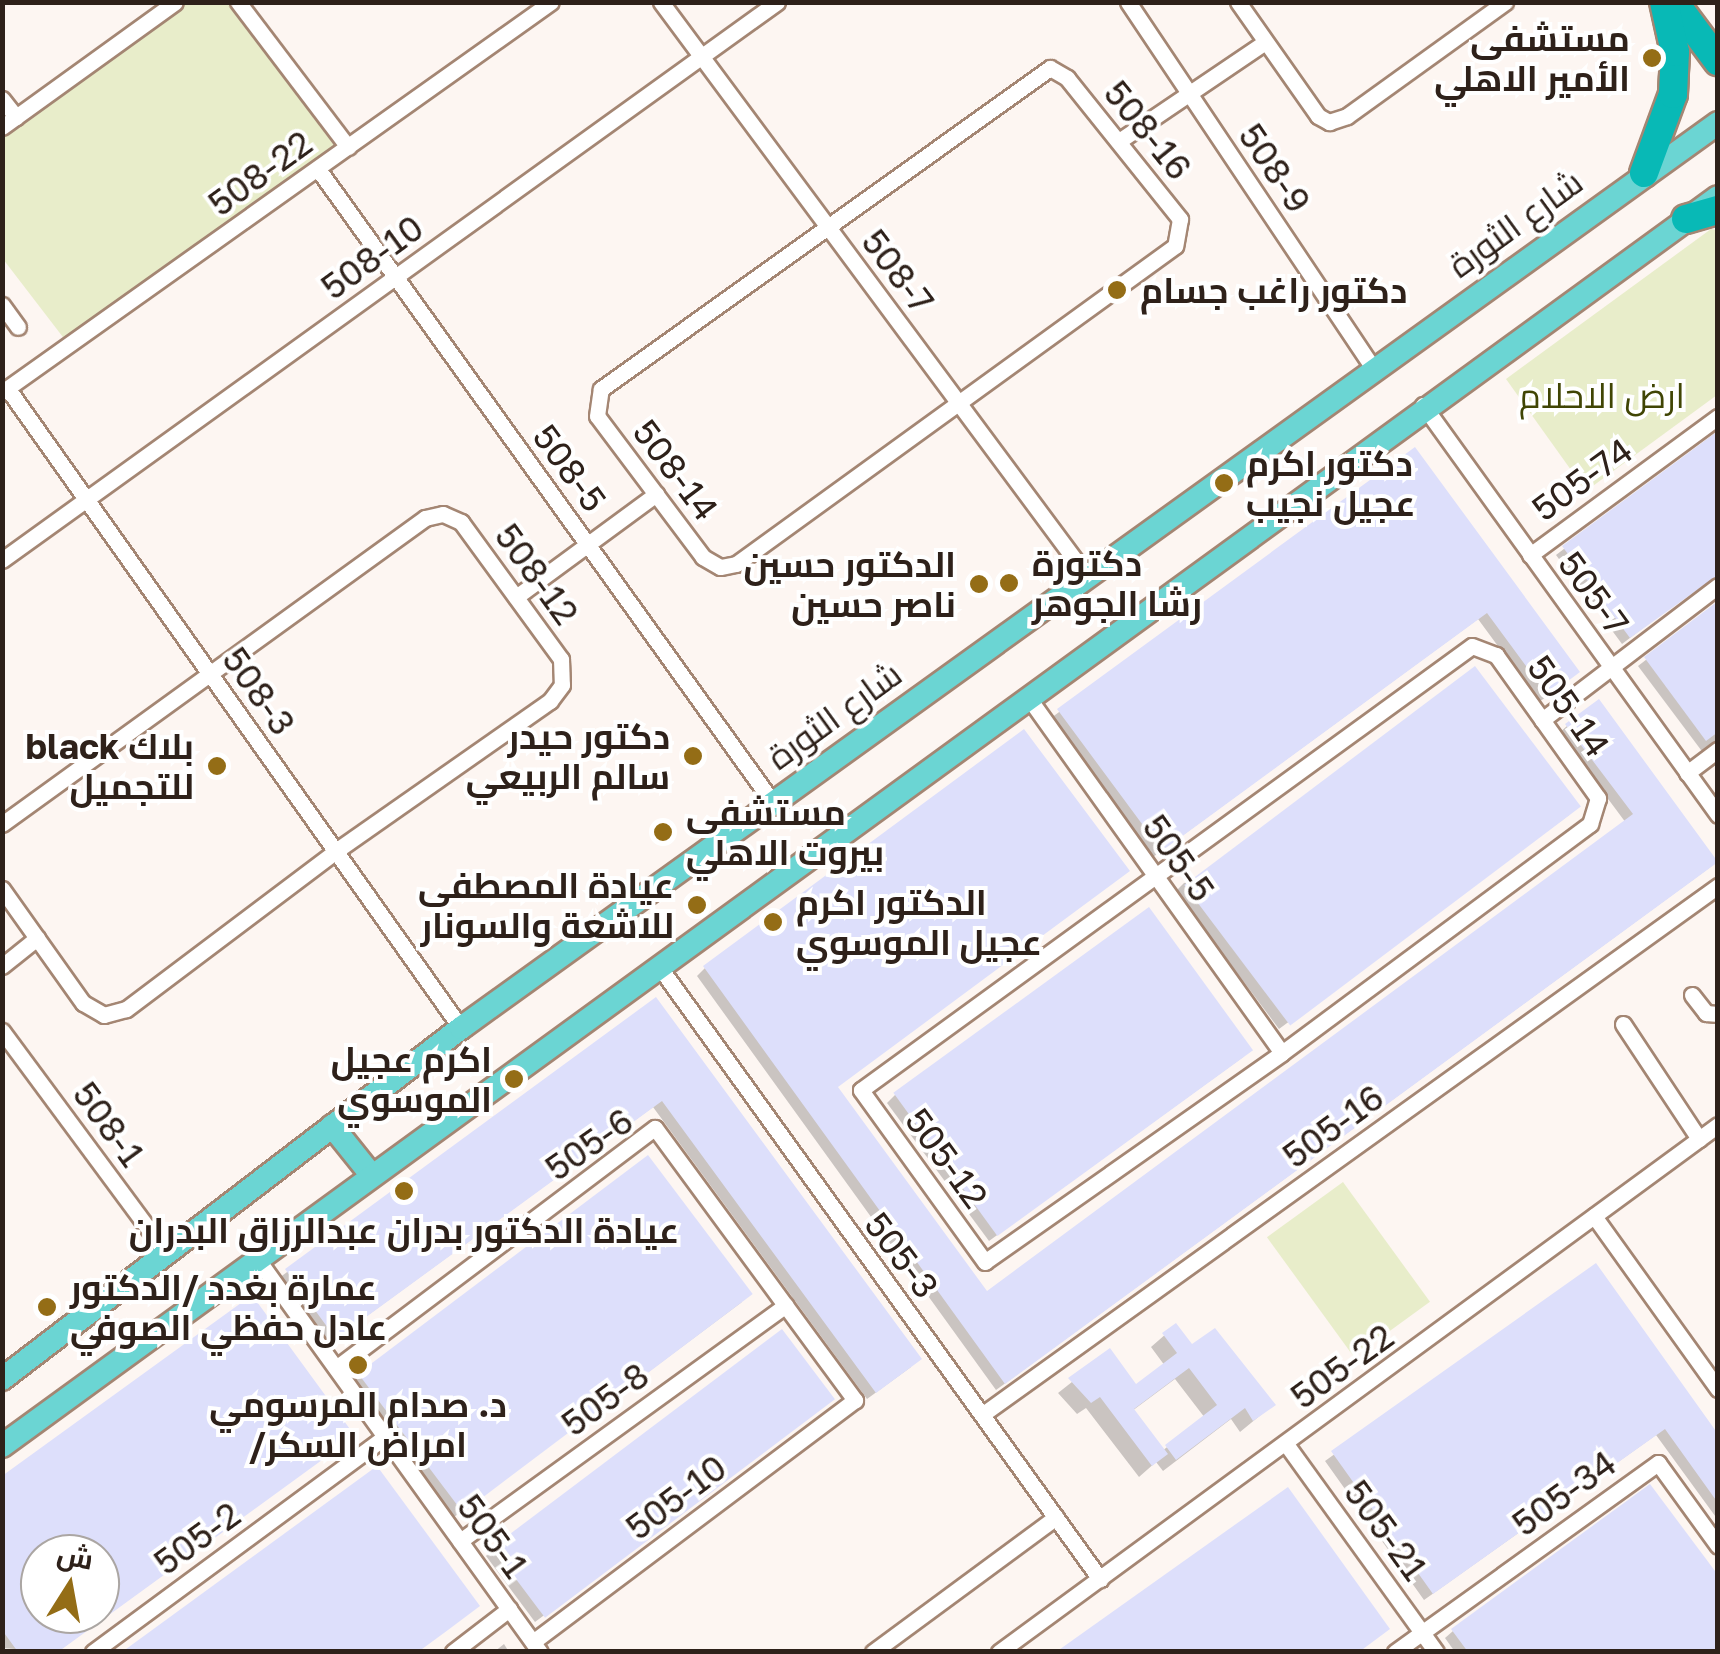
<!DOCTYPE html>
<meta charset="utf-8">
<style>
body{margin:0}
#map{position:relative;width:1720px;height:1654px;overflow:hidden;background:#fdf6f2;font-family:"Golos Text",Cairo,sans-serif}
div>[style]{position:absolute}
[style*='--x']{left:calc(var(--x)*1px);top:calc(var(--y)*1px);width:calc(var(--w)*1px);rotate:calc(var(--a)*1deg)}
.green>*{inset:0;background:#e8edca;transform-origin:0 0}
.shadow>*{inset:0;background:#0003}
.building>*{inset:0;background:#dddffb;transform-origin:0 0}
.roads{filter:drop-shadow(2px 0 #a48673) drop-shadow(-2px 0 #a48673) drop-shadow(0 2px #a48673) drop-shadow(0 -2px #a48673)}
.minor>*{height:15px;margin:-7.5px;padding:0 7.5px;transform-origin:7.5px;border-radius:7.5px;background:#fff}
.primary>*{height:22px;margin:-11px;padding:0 11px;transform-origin:11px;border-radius:11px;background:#6bd5d3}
.motorway>*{height:28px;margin:-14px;padding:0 14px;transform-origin:14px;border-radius:14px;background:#08b9b6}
.dots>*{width:28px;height:28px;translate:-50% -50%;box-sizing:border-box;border:5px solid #fff;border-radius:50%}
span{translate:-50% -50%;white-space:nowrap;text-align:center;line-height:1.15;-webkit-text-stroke:8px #fff;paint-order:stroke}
.poi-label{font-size:35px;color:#2e211a;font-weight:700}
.right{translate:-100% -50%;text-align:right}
.left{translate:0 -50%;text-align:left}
.street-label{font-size:35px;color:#2e211a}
.park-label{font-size:35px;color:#404504}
.frame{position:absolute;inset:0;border:5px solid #2e211a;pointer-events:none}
.north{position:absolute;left:20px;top:1534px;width:100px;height:100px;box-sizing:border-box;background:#fff;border:2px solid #aba6a3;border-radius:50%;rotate:11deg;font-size:28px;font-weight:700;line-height:40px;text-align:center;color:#2e211a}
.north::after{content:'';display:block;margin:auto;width:35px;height:45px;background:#946d16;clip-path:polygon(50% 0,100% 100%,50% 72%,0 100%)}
</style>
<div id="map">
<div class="green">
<i style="clip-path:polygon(176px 3px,238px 3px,348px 147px,69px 345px,3px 259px,3px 134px)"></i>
<i style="clip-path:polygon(1711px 229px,1718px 230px,1717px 395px,1586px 491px,1506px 379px)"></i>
<i style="left:1343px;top:1182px;width:148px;height:94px;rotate:54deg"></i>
</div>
<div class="shadow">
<i style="clip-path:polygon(1718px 431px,1718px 587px,1701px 584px,1622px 644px,1556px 555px)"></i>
<i style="clip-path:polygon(1414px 450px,1569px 680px,1539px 702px,1478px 619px,1153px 857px,1051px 718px)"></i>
<i style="clip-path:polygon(1718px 604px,1718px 751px,1701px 750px,1638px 666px)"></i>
<i style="clip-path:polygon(1567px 726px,1709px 868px,996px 1390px,697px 976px,705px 968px,836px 1088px,987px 1294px,1626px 823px,1559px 733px)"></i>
<i style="clip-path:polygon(1569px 815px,1279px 1029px,1176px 891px,1184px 883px)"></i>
<i style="clip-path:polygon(655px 1001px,911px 1367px,867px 1399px,653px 1107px,327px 1345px,279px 1278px)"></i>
<i style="clip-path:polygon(1243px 1057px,989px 1241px,887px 1103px,895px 1095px)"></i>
<i style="clip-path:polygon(1595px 1267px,1718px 1436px,1718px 1520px,1656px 1435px,1424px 1600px,1325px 1461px)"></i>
<i style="clip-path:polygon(742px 1302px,454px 1517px,352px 1382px,360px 1375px)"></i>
<i style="clip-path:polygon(evenodd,1175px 1326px,1192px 1347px,1273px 1405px,1240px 1432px,1231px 1419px,1163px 1471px,1156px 1462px,1139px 1477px,1086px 1408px,1077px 1414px,1058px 1393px,1110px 1352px,1135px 1388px,1165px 1366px,1151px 1347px,1175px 1326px,1175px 1379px,1205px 1418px,1162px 1451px,1132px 1411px,1175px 1379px)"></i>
<i style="clip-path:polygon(824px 1406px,535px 1622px,486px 1556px,494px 1548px)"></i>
<i style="clip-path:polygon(evenodd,344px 1443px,57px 1652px,2px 1648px,2px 1480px,344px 1443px,40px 1554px,100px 1554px,100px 1614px,40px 1614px,40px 1554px)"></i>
<i style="clip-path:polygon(1453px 1631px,1718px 1652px,1455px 1652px,1445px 1638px)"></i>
<i style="clip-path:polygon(504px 1644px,509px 1652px,494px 1652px)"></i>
</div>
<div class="building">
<i style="clip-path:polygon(1718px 431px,1718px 575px,1630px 638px,1562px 546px)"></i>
<i style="clip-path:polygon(1415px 447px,1580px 672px,1548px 696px,1487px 613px,1162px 851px,1057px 709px)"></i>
<i style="clip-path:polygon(1718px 601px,1718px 732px,1706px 741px,1644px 657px)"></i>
<i style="left:1475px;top:666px;width:176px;height:364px;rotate:53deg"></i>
<i style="clip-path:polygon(1599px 699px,1718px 862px,1005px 1384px,703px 966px,1024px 729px,1130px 871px,838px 1087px,987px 1291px,1633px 814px,1565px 724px)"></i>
<i style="left:1149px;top:907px;width:177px;height:316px;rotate:54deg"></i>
<i style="clip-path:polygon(656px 997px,922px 1359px,876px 1393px,662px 1101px,336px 1339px,285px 1269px)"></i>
<i style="left:648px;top:1155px;width:174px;height:363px;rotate:53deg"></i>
<i style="clip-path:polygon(1596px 1263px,1718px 1434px,1718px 1503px,1665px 1429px,1433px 1594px,1331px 1451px)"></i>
<i style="clip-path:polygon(evenodd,252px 1295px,355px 1436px,58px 1652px,18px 1652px,2px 1630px,2px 1476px,252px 1295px,40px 1554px,100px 1554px,100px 1614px,40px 1614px,40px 1554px)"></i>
<i style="clip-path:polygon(1176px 1323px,1192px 1344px,1215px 1328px,1276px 1405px,1253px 1421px,1245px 1408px,1176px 1460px,1165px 1445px,1217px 1405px,1189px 1368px,1134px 1409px,1168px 1454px,1152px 1466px,1100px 1397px,1091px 1403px,1068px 1378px,1110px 1348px,1136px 1384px,1177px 1353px,1162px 1333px)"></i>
<i style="left:782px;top:1329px;width:88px;height:363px;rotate:53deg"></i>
<i style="clip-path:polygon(377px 1466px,480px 1606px,448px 1630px,418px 1652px,122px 1652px)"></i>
<i style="clip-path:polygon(1650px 1484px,1718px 1575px,1718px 1652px,1468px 1652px,1451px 1629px)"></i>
<i style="clip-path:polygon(1288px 1487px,1390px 1629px,1359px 1652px,1056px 1652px)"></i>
</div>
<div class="roads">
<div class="minor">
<i style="--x:238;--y:2;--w:182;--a:52.8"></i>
<i style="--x:661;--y:2;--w:715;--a:53.42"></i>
<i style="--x:1128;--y:2;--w:440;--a:56.2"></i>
<i style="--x:1238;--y:2;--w:139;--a:54.9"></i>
<i style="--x:1318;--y:116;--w:13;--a:29"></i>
<i style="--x:1329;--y:122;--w:19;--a:-18"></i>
<i style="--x:1347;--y:116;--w:195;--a:-35.8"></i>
<i style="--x:1050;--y:68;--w:20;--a:30"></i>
<i style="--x:1067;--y:78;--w:181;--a:51.3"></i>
<i style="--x:1180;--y:219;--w:27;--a:100"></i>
<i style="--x:1175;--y:246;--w:542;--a:144.08"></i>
<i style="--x:736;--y:564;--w:16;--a:169"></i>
<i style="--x:720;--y:567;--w:20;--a:-150"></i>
<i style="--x:703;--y:557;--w:176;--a:-126.9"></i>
<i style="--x:597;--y:416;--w:27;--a:-82"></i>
<i style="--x:601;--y:389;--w:552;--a:-35.56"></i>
<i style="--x:2;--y:99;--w:23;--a:52"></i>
<i style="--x:2;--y:127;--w:213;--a:-35.8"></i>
<i style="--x:1119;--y:141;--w:175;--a:-34.1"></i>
<i style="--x:318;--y:169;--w:780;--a:54.33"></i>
<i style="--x:2;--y:305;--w:27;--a:54"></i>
<i style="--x:8;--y:389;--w:783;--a:54.67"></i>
<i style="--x:2;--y:392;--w:673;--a:-35.39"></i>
<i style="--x:1423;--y:405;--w:505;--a:54.26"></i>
<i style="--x:1530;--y:555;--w:233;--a:-36.3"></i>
<i style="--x:2;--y:560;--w:955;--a:-35.75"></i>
<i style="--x:516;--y:597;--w:174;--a:-36.3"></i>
<i style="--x:1472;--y:646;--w:26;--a:21"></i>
<i style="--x:1496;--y:655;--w:176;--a:54.5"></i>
<i style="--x:1598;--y:798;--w:27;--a:107"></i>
<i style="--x:1590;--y:824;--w:384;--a:143.4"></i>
<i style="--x:1282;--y:1053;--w:363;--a:144.9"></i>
<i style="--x:985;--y:1262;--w:212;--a:-125.8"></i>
<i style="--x:861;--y:1090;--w:755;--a:-36.01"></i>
<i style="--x:1028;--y:697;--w:437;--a:54.5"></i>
<i style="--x:1542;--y:720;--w:221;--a:-37.3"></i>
<i style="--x:1687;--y:773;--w:39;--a:-37"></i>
<i style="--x:2;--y:824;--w:522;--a:-35.88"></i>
<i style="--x:425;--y:518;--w:18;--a:-13"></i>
<i style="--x:443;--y:514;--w:20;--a:24"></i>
<i style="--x:461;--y:522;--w:170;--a:53.9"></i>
<i style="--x:561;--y:659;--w:26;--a:88"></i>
<i style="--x:562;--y:685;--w:20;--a:127"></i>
<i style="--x:550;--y:701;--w:261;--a:145"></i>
<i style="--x:336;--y:851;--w:263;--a:143"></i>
<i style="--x:126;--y:1009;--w:23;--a:165"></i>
<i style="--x:104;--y:1015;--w:24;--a:-150"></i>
<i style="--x:83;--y:1003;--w:140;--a:-125.4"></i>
<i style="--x:658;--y:965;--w:757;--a:54.25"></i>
<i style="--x:2;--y:966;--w:45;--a:-38.7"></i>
<i style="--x:1692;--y:995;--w:23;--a:52"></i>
<i style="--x:1706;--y:1013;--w:12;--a:5"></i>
<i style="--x:1623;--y:1024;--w:138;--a:56.5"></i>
<i style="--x:2;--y:1031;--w:276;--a:53.5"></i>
<i style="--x:1594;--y:1216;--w:213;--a:54.4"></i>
<i style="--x:258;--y:1260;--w:483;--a:54.3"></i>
<i style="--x:336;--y:1368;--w:399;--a:-37"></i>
<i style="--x:655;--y:1128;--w:338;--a:53.7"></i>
<i style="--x:855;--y:1400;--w:403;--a:143.1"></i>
<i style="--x:983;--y:1414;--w:905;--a:-35.69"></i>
<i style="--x:1286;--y:1444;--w:256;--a:54.2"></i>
<i style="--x:460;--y:1541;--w:402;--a:-35.9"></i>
<i style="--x:93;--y:1652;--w:363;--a:-36.4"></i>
<i style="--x:453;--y:1652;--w:71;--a:-37.5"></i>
<i style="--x:873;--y:1652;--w:227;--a:-36.4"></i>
<i style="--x:999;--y:1652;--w:891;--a:-36.24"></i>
<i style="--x:1395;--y:1652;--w:324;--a:-35.7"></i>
<i style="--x:1658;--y:1463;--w:102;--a:54.1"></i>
</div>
<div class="primary">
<i style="--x:332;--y:1126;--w:64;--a:51.3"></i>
<i style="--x:2;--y:1379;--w:578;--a:-37.41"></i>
<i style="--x:461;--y:1028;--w:1549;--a:-35.75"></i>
<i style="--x:2;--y:1446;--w:2122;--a:-36.05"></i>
</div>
<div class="motorway">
<i style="--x:1674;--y:2;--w:74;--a:53.3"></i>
<i style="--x:1644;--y:173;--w:84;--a:-69.8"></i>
<i style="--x:1673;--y:94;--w:42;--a:-87.3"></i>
<i style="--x:1675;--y:52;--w:51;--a:-102.4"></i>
<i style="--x:1686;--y:219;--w:33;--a:-16"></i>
</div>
</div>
<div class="dots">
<i style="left:1652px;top:58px;background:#946d16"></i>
<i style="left:1117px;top:290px;background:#946d16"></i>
<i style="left:1224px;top:483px;background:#946d16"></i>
<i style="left:1009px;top:583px;background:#946d16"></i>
<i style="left:979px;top:584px;background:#946d16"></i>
<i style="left:693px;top:756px;background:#946d16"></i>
<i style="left:217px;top:766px;background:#946d16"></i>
<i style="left:663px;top:832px;background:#946d16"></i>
<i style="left:697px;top:905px;background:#946d16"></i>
<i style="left:773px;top:922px;background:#946d16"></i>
<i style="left:514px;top:1079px;background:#946d16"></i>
<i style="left:404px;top:1191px;background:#946d16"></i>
<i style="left:47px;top:1307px;background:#946d16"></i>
<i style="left:358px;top:1365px;background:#946d16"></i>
</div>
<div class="poi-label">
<span class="right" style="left:1630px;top:58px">مستشفى<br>الأمير الاهلي</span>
<span class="left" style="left:1140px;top:290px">دكتور راغب جسام</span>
<span class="left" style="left:1246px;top:483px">دكتور اكرم<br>عجيل نجيب</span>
<span class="left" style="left:1032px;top:583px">دكتورة<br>رشا الجوهر</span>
<span class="right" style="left:956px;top:584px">الدكتور حسين<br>ناصر حسين</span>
<span class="right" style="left:670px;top:756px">دكتور حيدر<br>سالم الربيعي</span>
<span class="right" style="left:194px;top:766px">black بلاك<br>للتجميل</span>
<span class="left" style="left:686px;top:832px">مستشفى<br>بيروت الاهلي</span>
<span class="right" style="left:674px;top:905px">عيادة المصطفى<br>للاشعة والسونار</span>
<span class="left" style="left:796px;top:922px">الدكتور اكرم<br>عجيل الموسوي</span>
<span class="right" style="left:492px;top:1079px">اكرم عجيل<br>الموسوي</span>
<span style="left:404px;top:1230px">عيادة الدكتور بدران عبدالرزاق البدران</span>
<span class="left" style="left:70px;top:1307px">عمارة بغدد /الدكتور<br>عادل حفظي الصوفي</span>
<span style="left:358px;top:1424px">د. صدام المرسومي<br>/امراض السكر</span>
</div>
<div class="street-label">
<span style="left:1148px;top:130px;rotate:51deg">508-16</span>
<span style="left:1275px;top:168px;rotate:56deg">508-9</span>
<span style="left:260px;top:173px;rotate:-36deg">508-22</span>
<span style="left:1515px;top:223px;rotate:-36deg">شارع الثورة</span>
<span style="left:372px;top:257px;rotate:-36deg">508-10</span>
<span style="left:898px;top:271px;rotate:53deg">508-7</span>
<span style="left:570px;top:468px;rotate:54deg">508-5</span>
<span style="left:676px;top:470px;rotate:53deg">508-14</span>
<span style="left:1582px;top:479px;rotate:-36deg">505-74</span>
<span style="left:537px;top:574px;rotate:54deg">508-12</span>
<span style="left:1594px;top:593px;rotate:54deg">505-7</span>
<span style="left:259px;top:691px;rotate:55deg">508-3</span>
<span style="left:1569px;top:706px;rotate:55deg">505-14</span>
<span style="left:834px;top:715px;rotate:-36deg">شارع الثورة</span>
<span style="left:1179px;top:858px;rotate:55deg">505-5</span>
<span style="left:109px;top:1124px;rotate:54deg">508-1</span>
<span style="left:1333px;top:1126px;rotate:-36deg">505-16</span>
<span style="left:589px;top:1144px;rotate:-35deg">505-6</span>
<span style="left:947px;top:1158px;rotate:54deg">505-12</span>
<span style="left:902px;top:1255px;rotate:53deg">505-3</span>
<span style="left:1342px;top:1366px;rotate:-36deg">505-22</span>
<span style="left:605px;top:1399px;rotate:-36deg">505-8</span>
<span style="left:1564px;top:1493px;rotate:-36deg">505-34</span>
<span style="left:676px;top:1497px;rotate:-37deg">505-10</span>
<span style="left:1386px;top:1530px;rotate:54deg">505-21</span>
<span style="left:493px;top:1536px;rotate:54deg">505-1</span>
<span style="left:197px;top:1538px;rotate:-36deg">505-2</span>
</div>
<div class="park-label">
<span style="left:1602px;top:395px">ارض الاحلام</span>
</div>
<div class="frame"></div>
<div class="north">ش</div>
</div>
